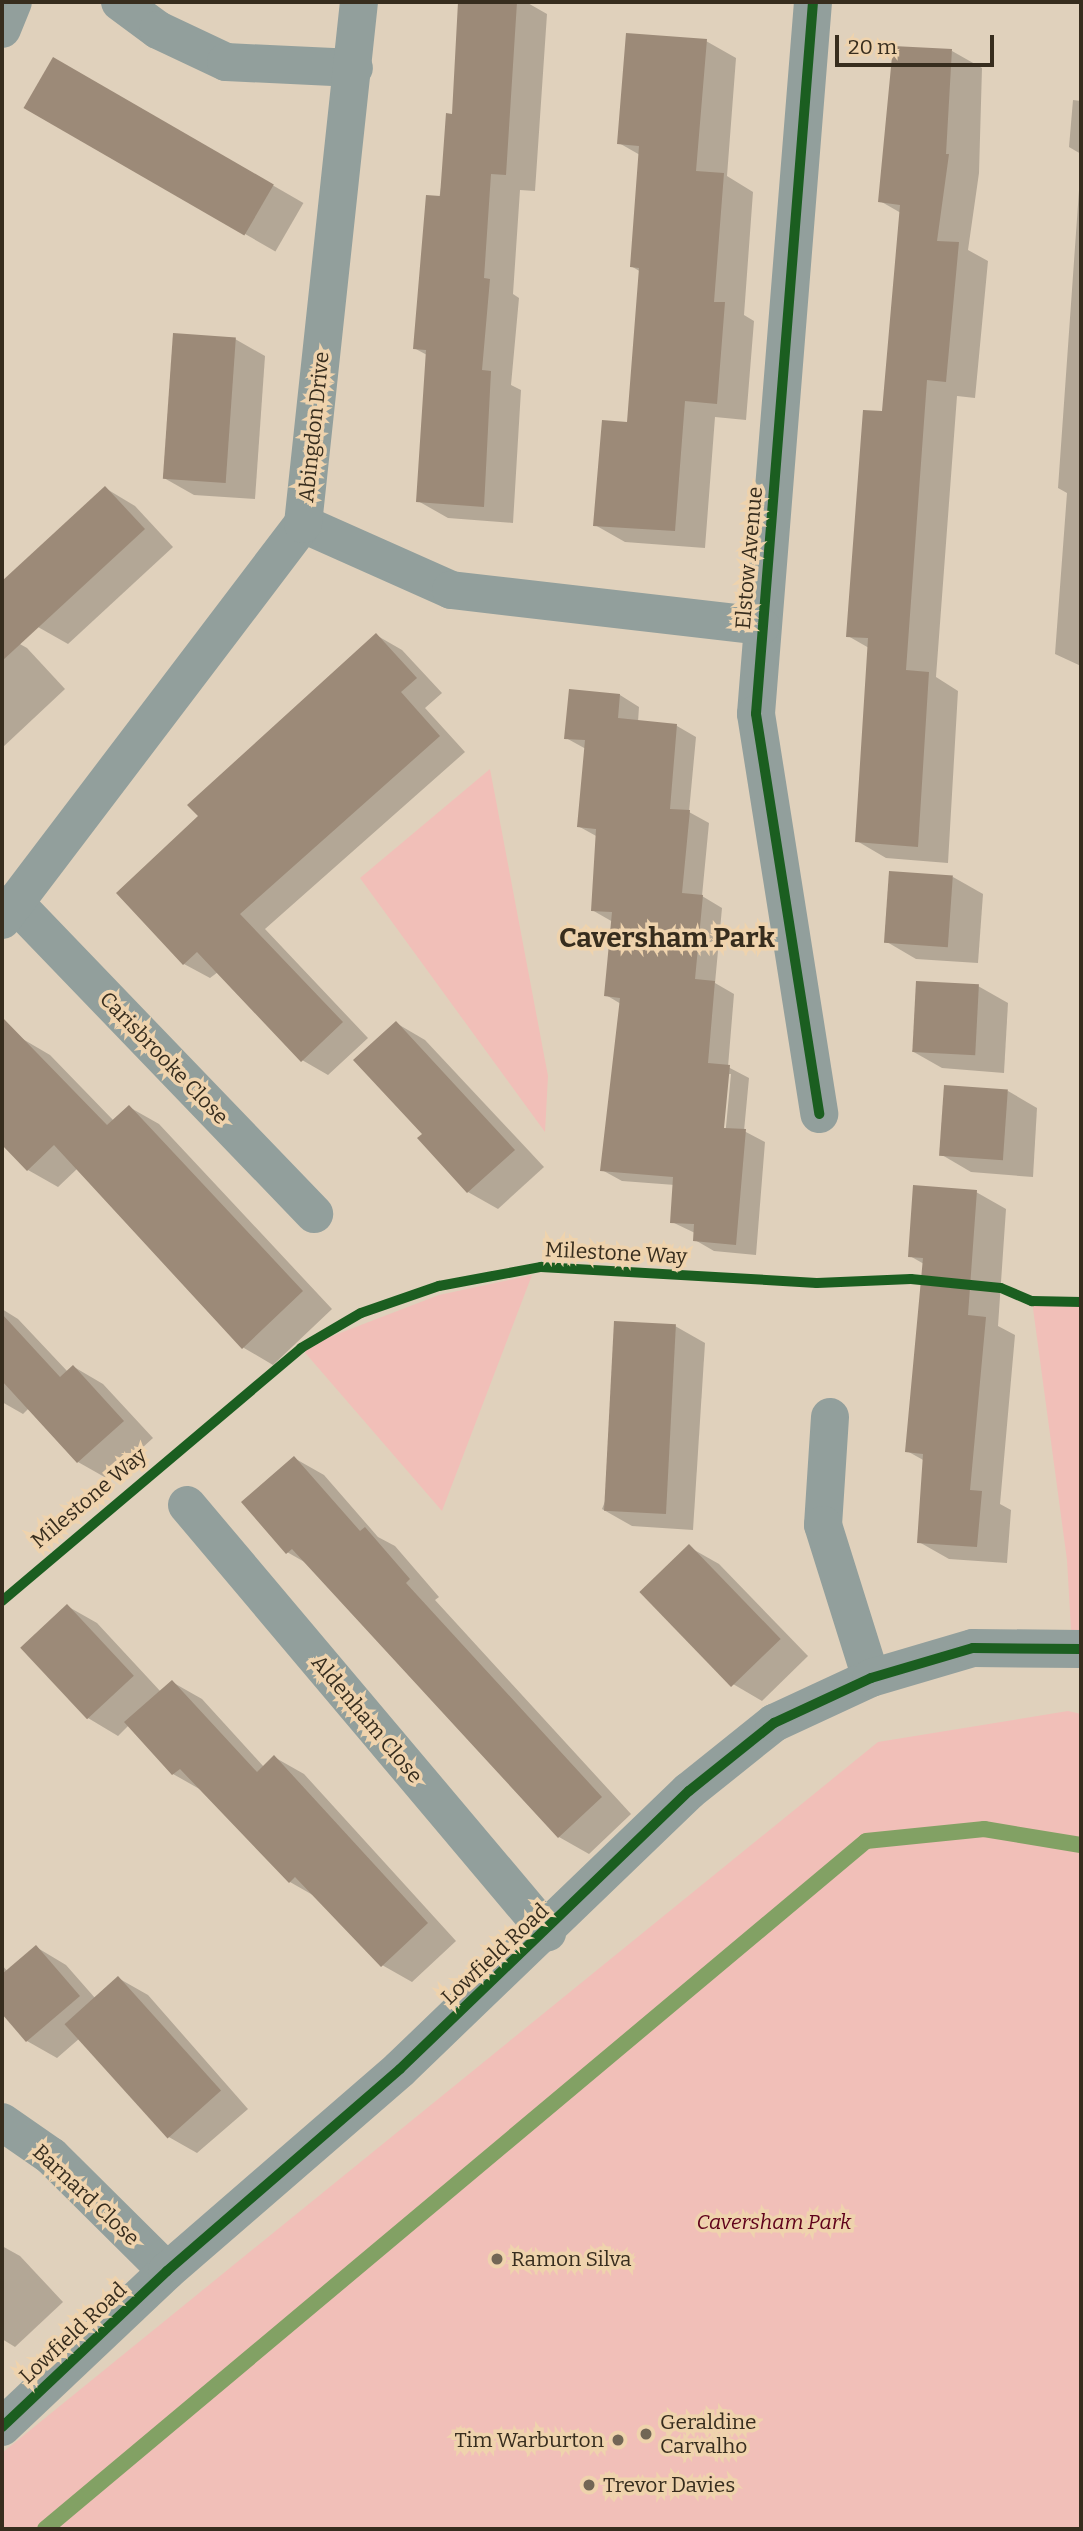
<!DOCTYPE html>
<style>
body{margin:0}
#map{position:relative;width:1083px;height:2531px;overflow:hidden;background:#e0d1bc;font-family:Bitter,serif}
div>[style]{position:absolute}
[style*='--x']{left:calc(var(--x)*1px);top:calc(var(--y)*1px);width:calc(var(--w)*1px);rotate:calc(var(--a)*1deg)}
.green>*{inset:0;background:#f1bfb8}
.shadow>*{inset:0;background:#0003;transform-origin:0 0}
.stream>*{height:16px;margin:-8px;padding:0 8px;transform-origin:8px;border-radius:8px;background:#82a164}
.building>*{inset:0;background:#9c8a78;transform-origin:0 0}
.minor>*{height:38px;margin:-19px;padding:0 19px;transform-origin:19px;border-radius:19px;background:#929f9c}
.tertiary>*{height:38px;margin:-19px;padding:0 19px;transform-origin:19px;border-radius:19px;background:#929f9c}
.cycleway>*{height:10px;margin:-5px;padding:0 5px;transform-origin:5px;border-radius:5px;background:#1b5e20}
.dots>*{width:19px;height:19px;translate:-50% -50%;box-sizing:border-box;border:4px solid #efd3ad;border-radius:50%}
span{translate:-50% -50%;white-space:nowrap;text-align:center;line-height:1.15;-webkit-text-stroke:7px #efd3ad;paint-order:stroke}
.street-label{font-size:21px;color:#372d1e}
.park-label{font-size:21px;color:#60021b;font-style:italic}
.poi-label{font-size:21px;color:#372d1e}
.left{translate:0 -50%;text-align:left}
.right{translate:-100% -50%;text-align:right}
.district-label{font-size:28px;color:#372d1e;font-weight:700}
.frame{position:absolute;inset:0;border:4px solid #372d1e;pointer-events:none}
.scale{position:absolute;left:835px;top:35px;width:159px;height:32px;box-sizing:border-box;border:4px solid #372d1e;border-top:0;padding-left:9px;font-size:21px;line-height:24px;white-space:nowrap;color:#372d1e;-webkit-text-stroke:5px #efd3ad;paint-order:stroke}
</style>
<div id="map">
<div class="green">
<i style="clip-path:polygon(490px 769px,548px 1076px,545px 1132px,360px 878px)"></i>
<i style="clip-path:polygon(532px 1275px,442px 1511px,301px 1348px,439px 1295px)"></i>
<i style="clip-path:polygon(1032px 1301px,1081px 1302px,1081px 1649px,1072px 1647px,1067px 1560px)"></i>
<i style="clip-path:polygon(1068px 1711px,1081px 1714px,1081px 2529px,2px 2529px,2px 2453px,878px 1742px)"></i>
</div>
<div class="shadow">
<i style="clip-path:polygon(460px 2px,526px 2px,547px 14px,535px 191px,520px 190px,513px 294px,519px 298px,511px 385px,521px 390px,513px 523px,448px 518px,418px 501px,427px 355px,414px 348px,453px 116px)"></i>
<i style="clip-path:polygon(706px 41px,736px 58px,727px 176px,753px 192px,744px 315px,754px 321px,746px 420px,715px 417px,705px 548px,625px 542px,595px 525px,628px 424px,641px 272px,631px 266px,640px 155px,619px 143px)"></i>
<i style="clip-path:polygon(952px 51px,982px 68px,979px 173px,968px 250px,988px 261px,975px 398px,957px 396px,936px 677px,958px 691px,948px 863px,886px 858px,857px 841px,869px 648px,848px 636px,883px 413px,901px 213px,880px 201px)"></i>
<i style="left:54px;top:59px;width:288px;height:56px;rotate:30deg"></i>
<i style="clip-path:polygon(1073px 100px,1081px 101px,1081px 154px,1069px 147px)"></i>
<i style="clip-path:polygon(1081px 162px,1081px 666px,1055px 654px,1067px 493px,1058px 488px)"></i>
<i style="clip-path:polygon(235px 339px,265px 356px,255px 499px,194px 495px,164px 478px)"></i>
<i style="clip-path:polygon(105px 488px,135px 506px,173px 547px,68px 644px,38px 627px,2px 584px)"></i>
<i style="clip-path:polygon(2px 634px,27px 648px,65px 689px,2px 748px)"></i>
<i style="clip-path:polygon(376px 635px,402px 650px,442px 693px,425px 708px,465px 752px,265px 929px,368px 1038px,328px 1075px,302px 1060px,218px 972px,210px 978px,184px 964px,200px 816px)"></i>
<i style="clip-path:polygon(evenodd,620px 695px,639px 707px,638px 722px,677px 726px,696px 737px,689px 812px,709px 823px,702px 896px,722px 908px,715px 983px,734px 994px,728px 1067px,749px 1078px,744px 1131px,765px 1142px,756px 1255px,714px 1251px,695px 1240px,695px 1233px,672px 1222px,675px 1185px,622px 1181px,602px 1170px,621px 1004px,606px 995px,613px 922px,592px 910px,598px 837px,578px 826px,586px 749px,566px 738px,620px 695px,727px 1074px,731px 1074px,725px 1137px,722px 1136px,727px 1074px)"></i>
<i style="clip-path:polygon(953px 877px,983px 894px,978px 963px,916px 959px,887px 942px)"></i>
<i style="clip-path:polygon(978px 986px,1008px 1003px,1004px 1073px,942px 1068px,912px 1051px)"></i>
<i style="clip-path:polygon(396px 1023px,425px 1040px,544px 1167px,498px 1209px,468px 1192px)"></i>
<i style="clip-path:polygon(21px 1038px,50px 1055px,114px 1121px,129px 1107px,159px 1124px,332px 1309px,273px 1365px,244px 1348px,78px 1168px,58px 1187px,28px 1170px,2px 1142px,2px 1056px)"></i>
<i style="clip-path:polygon(1008px 1091px,1037px 1108px,1033px 1177px,971px 1172px,942px 1155px)"></i>
<i style="clip-path:polygon(976px 1192px,1006px 1209px,998px 1326px,1015px 1335px,1000px 1504px,1011px 1510px,1007px 1563px,949px 1559px,919px 1542px,925px 1461px,907px 1451px,924px 1264px,910px 1256px)"></i>
<i style="clip-path:polygon(2px 1309px,18px 1319px,68px 1372px,74px 1367px,103px 1384px,153px 1438px,108px 1479px,78px 1462px,29px 1408px,23px 1414px,2px 1402px)"></i>
<i style="clip-path:polygon(675px 1326px,705px 1343px,693px 1530px,632px 1526px,602px 1509px)"></i>
<i style="clip-path:polygon(294px 1458px,324px 1475px,378px 1537px,395px 1546px,439px 1597px,435px 1600px,631px 1814px,589px 1854px,559px 1837px,308px 1564px,287px 1552px)"></i>
<i style="clip-path:polygon(689px 1547px,719px 1564px,808px 1656px,762px 1701px,733px 1684px)"></i>
<i style="clip-path:polygon(67px 1606px,97px 1623px,161px 1692px,172px 1682px,202px 1699px,264px 1767px,274px 1757px,304px 1774px,456px 1941px,412px 1982px,382px 1965px,318px 1898px,290px 1882px,203px 1791px,173px 1774px,129px 1725px,118px 1736px,88px 1718px)"></i>
<i style="clip-path:polygon(36px 1947px,66px 1965px,95px 1998px,118px 1978px,148px 1995px,248px 2109px,197px 2153px,167px 2136px,80px 2038px,57px 2058px,27px 2041px,2px 2011px,2px 1965px,8px 1972px)"></i>
<i style="clip-path:polygon(2px 2246px,20px 2256px,63px 2302px,15px 2347px,2px 2339px)"></i>
</div>
<div class="stream">
<i style="--x:45;--y:2529;--w:1071;--a:-39.96"></i>
<i style="--x:866;--y:1841;--w:119;--a:-5.8"></i>
<i style="--x:984;--y:1829;--w:98;--a:9.4"></i>
</div>
<div class="building">
<i style="clip-path:polygon(458px 2px,517px 2px,506px 175px,491px 174px,484px 278px,490px 279px,482px 370px,491px 371px,484px 507px,416px 502px,426px 350px,413px 349px,426px 195px,440px 196px,446px 113px,452px 114px)"></i>
<i style="clip-path:polygon(626px 33px,707px 39px,696px 171px,724px 173px,714px 302px,725px 302px,717px 404px,685px 401px,675px 531px,593px 526px,602px 420px,627px 422px,639px 268px,630px 267px,639px 146px,617px 144px)"></i>
<i style="clip-path:polygon(893px 46px,952px 49px,946px 154px,949px 154px,937px 241px,959px 242px,946px 382px,927px 380px,906px 670px,929px 672px,918px 847px,855px 842px,868px 638px,846px 637px,863px 410px,882px 411px,900px 205px,878px 202px)"></i>
<i style="left:53px;top:57px;width:255px;height:59px;rotate:30deg"></i>
<i style="left:173px;top:333px;width:63px;height:146px;rotate:4deg"></i>
<i style="clip-path:polygon(105px 486px,145px 529px,2px 661px,2px 581px)"></i>
<i style="clip-path:polygon(376px 633px,417px 678px,401px 692px,440px 736px,240px 914px,343px 1022px,301px 1062px,197px 952px,183px 965px,116px 893px,198px 816px,187px 805px)"></i>
<i style="clip-path:polygon(569px 689px,620px 694px,618px 718px,677px 724px,670px 809px,690px 810px,682px 893px,703px 895px,695px 979px,715px 981px,708px 1063px,730px 1065px,724px 1128px,746px 1129px,736px 1245px,693px 1241px,694px 1224px,670px 1223px,673px 1177px,600px 1171px,620px 998px,604px 996px,612px 912px,591px 911px,596px 829px,577px 827px,585px 740px,564px 739px)"></i>
<i style="left:889px;top:871px;width:64px;height:72px;rotate:4deg"></i>
<i style="left:916px;top:981px;width:63px;height:71px;rotate:3deg"></i>
<i style="clip-path:polygon(2px 1017px,107px 1125px,129px 1105px,303px 1291px,242px 1349px,54px 1145px,27px 1171px,2px 1145px)"></i>
<i style="clip-path:polygon(396px 1021px,515px 1150px,467px 1193px,417px 1138px,422px 1134px,353px 1060px)"></i>
<i style="left:944px;top:1085px;width:64px;height:71px;rotate:4deg"></i>
<i style="clip-path:polygon(913px 1185px,977px 1190px,968px 1315px,986px 1317px,970px 1490px,982px 1491px,977px 1547px,917px 1543px,923px 1454px,905px 1452px,923px 1258px,908px 1257px)"></i>
<i style="clip-path:polygon(2px 1314px,60px 1377px,73px 1365px,124px 1421px,77px 1463px,2px 1381px)"></i>
<i style="left:614px;top:1321px;width:62px;height:190px;rotate:3deg"></i>
<i style="clip-path:polygon(294px 1456px,360px 1531px,365px 1527px,410px 1579px,406px 1583px,602px 1797px,558px 1838px,292px 1549px,286px 1554px,241px 1502px)"></i>
<i style="left:689px;top:1544px;width:132px;height:69px;rotate:46deg"></i>
<i style="left:67px;top:1604px;width:98px;height:64px;rotate:47deg"></i>
<i style="clip-path:polygon(172px 1680px,257px 1772px,274px 1755px,428px 1923px,381px 1967px,295px 1877px,289px 1883px,180px 1769px,172px 1775px,124px 1722px)"></i>
<i style="clip-path:polygon(36px 1945px,80px 1996px,26px 2042px,2px 2014px,2px 1974px)"></i>
<i style="left:118px;top:1976px;width:154px;height:72px;rotate:48deg"></i>
</div>
<div class="minor">
<i style="--x:120;--y:2;--w:47;--a:36.4"></i>
<i style="--x:158;--y:30;--w:75;--a:25.2"></i>
<i style="--x:226;--y:62;--w:128;--a:2.7"></i>
<i style="--x:813;--y:2;--w:714;--a:94.58"></i>
<i style="--x:756;--y:714;--w:405;--a:81"></i>
<i style="--x:2;--y:29;--w:29;--a:-68"></i>
<i style="--x:303;--y:524;--w:162;--a:24"></i>
<i style="--x:451;--y:590;--w:312;--a:6.6"></i>
<i style="--x:14;--y:902;--w:433;--a:46.1"></i>
<i style="--x:2;--y:920;--w:497;--a:-52.8"></i>
<i style="--x:303;--y:524;--w:525;--a:-83.88"></i>
<i style="--x:830;--y:1417;--w:108;--a:93.7"></i>
<i style="--x:823;--y:1525;--w:160;--a:72.6"></i>
<i style="--x:187;--y:1505;--w:559;--a:49.87"></i>
<i style="--x:2;--y:2122;--w:60;--a:34.8"></i>
<i style="--x:51;--y:2156;--w:163;--a:44.8"></i>
</div>
<div class="tertiary">
<i style="--x:2;--y:2427;--w:227;--a:-43.4"></i>
<i style="--x:167;--y:2271;--w:308;--a:-40.9"></i>
<i style="--x:400;--y:2069;--w:401;--a:-43.9"></i>
<i style="--x:689;--y:1791;--w:109;--a:-38.7"></i>
<i style="--x:774;--y:1723;--w:107;--a:-24.9"></i>
<i style="--x:871;--y:1678;--w:106;--a:-16.4"></i>
<i style="--x:973;--y:1648;--w:108;--a:0.5"></i>
</div>
<div class="cycleway">
<i style="--x:813;--y:2;--w:714;--a:94.58"></i>
<i style="--x:756;--y:714;--w:405;--a:81"></i>
<i style="--x:2;--y:1601;--w:392;--a:-40.2"></i>
<i style="--x:301;--y:1348;--w:69;--a:-30.3"></i>
<i style="--x:361;--y:1313;--w:83;--a:-19.1"></i>
<i style="--x:439;--y:1286;--w:104;--a:-10.6"></i>
<i style="--x:541;--y:1267;--w:276;--a:3.3"></i>
<i style="--x:817;--y:1283;--w:94;--a:-2.4"></i>
<i style="--x:911;--y:1279;--w:90;--a:5.7"></i>
<i style="--x:1001;--y:1288;--w:34;--a:23"></i>
<i style="--x:1032;--y:1301;--w:49;--a:1.2"></i>
<i style="--x:2;--y:2427;--w:227;--a:-43.4"></i>
<i style="--x:167;--y:2271;--w:308;--a:-40.9"></i>
<i style="--x:400;--y:2069;--w:401;--a:-43.9"></i>
<i style="--x:689;--y:1791;--w:109;--a:-38.7"></i>
<i style="--x:774;--y:1723;--w:107;--a:-24.9"></i>
<i style="--x:871;--y:1678;--w:106;--a:-16.4"></i>
<i style="--x:973;--y:1648;--w:108;--a:0.5"></i>
</div>
<div class="dots">
<i style="left:497px;top:2259px;background:#726655"></i>
<i style="left:646px;top:2434px;background:#726655"></i>
<i style="left:618px;top:2440px;background:#726655"></i>
<i style="left:589px;top:2485px;background:#726655"></i>
</div>
<div class="street-label">
<span style="left:314px;top:427px;rotate:-84deg">Abingdon Drive</span>
<span style="left:749px;top:558px;rotate:-85deg">Elstow Avenue</span>
<span style="left:164px;top:1058px;rotate:46deg">Carisbrooke Close</span>
<span style="left:616px;top:1253px;rotate:3deg">Milestone Way</span>
<span style="left:89px;top:1498px;rotate:-40deg">Milestone Way</span>
<span style="left:367px;top:1719px;rotate:50deg">Aldenham Close</span>
<span style="left:495px;top:1954px;rotate:-43deg">Lowfield Road</span>
<span style="left:86px;top:2195px;rotate:43deg">Barnard Close</span>
<span style="left:73px;top:2333px;rotate:-43deg">Lowfield Road</span>
</div>
<div class="park-label">
<span style="left:774px;top:2222px">Caversham Park</span>
</div>
<div class="poi-label">
<span class="left" style="left:511px;top:2259px">Ramon Silva</span>
<span class="left" style="left:660px;top:2434px">Geraldine<br>Carvalho</span>
<span class="right" style="left:604px;top:2440px">Tim Warburton</span>
<span class="left" style="left:603px;top:2485px">Trevor Davies</span>
</div>
<div class="district-label">
<span style="left:667px;top:938px">Caversham Park</span>
</div>
<div class="frame"></div>
<div class="scale">20 m</div>
</div>
